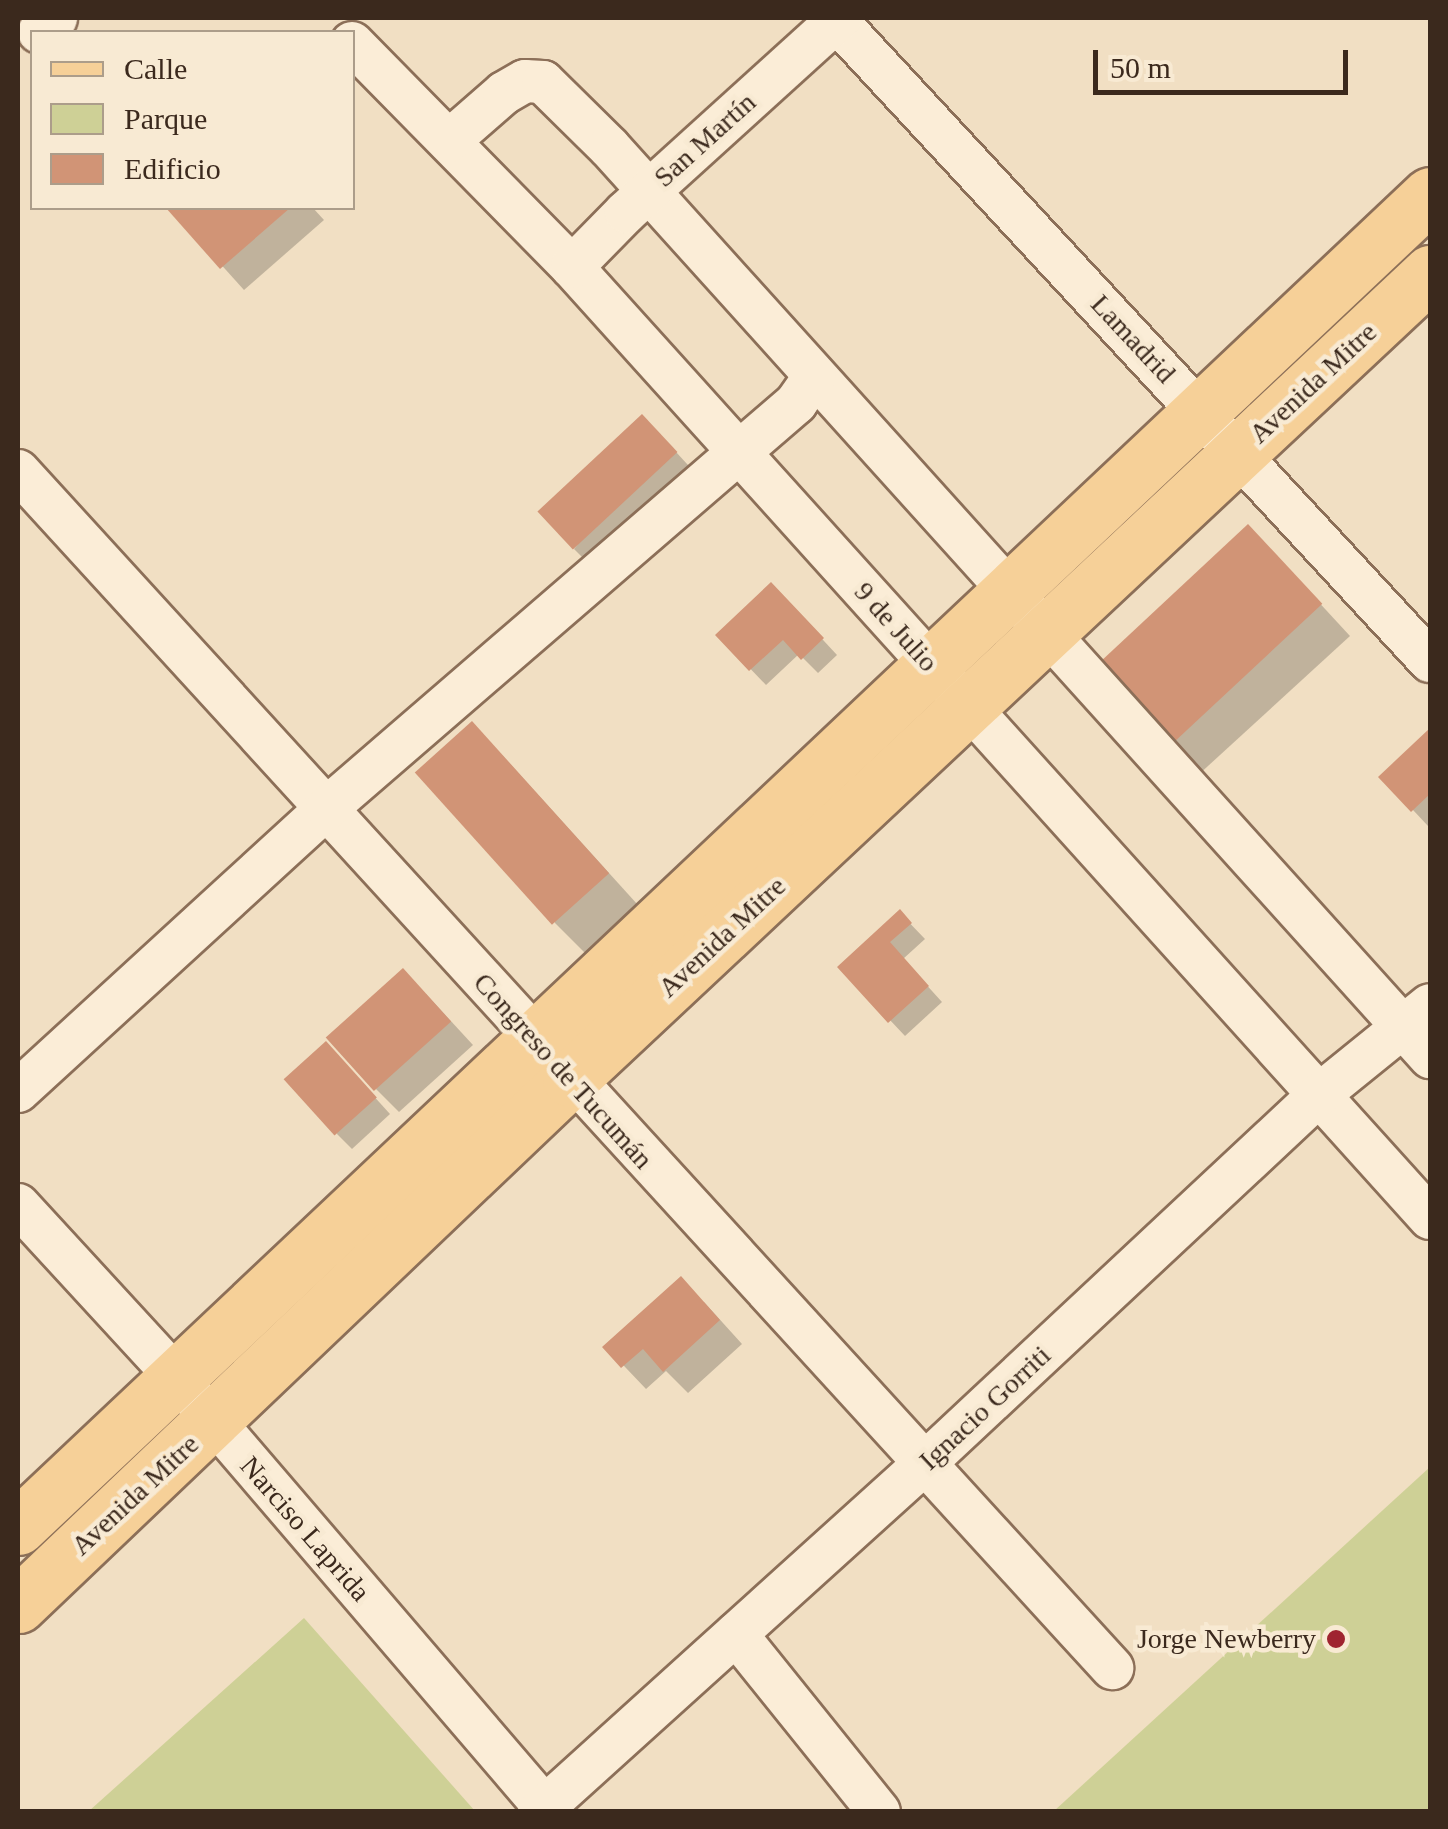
<!DOCTYPE html>
<meta charset="utf-8">
<style>
body{margin:0}
#map{position:relative;width:1448px;height:1829px;overflow:hidden;background:#f1dfc3;font-family:"Times New Roman",serif}
div>[style]{position:absolute}
[style*='--x']{left:calc(var(--x)*1px);top:calc(var(--y)*1px);width:calc(var(--w)*1px);rotate:calc(var(--a)*1deg)}
.green>*{inset:0;background:#ced096}
.shadow>*{inset:0;background:#0003}
.building>*{inset:0;background:#d19476;transform-origin:0 0}
.roads{filter:drop-shadow(2px 0 #8c6f58) drop-shadow(-2px 0 #8c6f58) drop-shadow(0 2px #8c6f58) drop-shadow(0 -2px #8c6f58)}
.minor>*{height:42px;margin:-21px;padding:0 21px;transform-origin:21px;border-radius:21px;background:#fbedd7}
.major>*{height:55px;margin:-27.5px;padding:0 27.5px;transform-origin:27.5px;border-radius:27.5px;background:#f6d098}
.dots>*{width:28px;height:28px;translate:-50% -50%;box-sizing:border-box;border:5px solid #f8ead3;border-radius:50%}
span{translate:-50% -50%;white-space:nowrap;text-align:center;line-height:1.15;-webkit-text-stroke:9px #f8ead3;paint-order:stroke}
.street-label{font-size:28px;color:#3b291d}
.poi-label{font-size:28px;color:#3b291d}
.right{translate:-100% -50%;text-align:right}
.frame{position:absolute;inset:0;border:20px solid #3b291d;pointer-events:none}
.legend{position:absolute;left:30px;top:30px;width:325px;height:180px;box-sizing:border-box;background:#f8ead3;border:2px solid #ac9d8a;margin:0;padding:12px 18px;list-style:none;font-size:30px;color:#3b291d}
.legend li{display:flex;align-items:center;gap:20px;height:50px}
.legend b{width:50px;border:2px solid #ac9d8a}
.scale{position:absolute;left:1093px;top:50px;width:255px;height:45px;box-sizing:border-box;border:5px solid #3b291d;border-top:0;padding-left:12px;font-size:30px;line-height:35px;white-space:nowrap;color:#3b291d;-webkit-text-stroke:8px #f8ead3;paint-order:stroke}
</style>
<div id="map">
<div class="green">
<i style="clip-path:polygon(1430px 1467px,1430px 1811px,1054px 1811px)"></i>
<i style="clip-path:polygon(304px 1618px,475px 1811px,89px 1811px)"></i>
</div>
<div class="shadow">
<i style="clip-path:polygon(313px 208px,324px 220px,244px 290px,171px 209px)"></i>
<i style="clip-path:polygon(665px 440px,699px 477px,597px 572px,574px 549px)"></i>
<i style="clip-path:polygon(1278px 558px,1350px 636px,1196px 777px,1166px 747px)"></i>
<i style="clip-path:polygon(786px 600px,837px 655px,818px 673px,799px 654px,766px 685px,718px 635px)"></i>
<i style="clip-path:polygon(1430px 731px,1430px 823px,1428px 826px,1382px 777px)"></i>
<i style="clip-path:polygon(502px 755px,638px 905px,585px 953px,555px 923px)"></i>
<i style="clip-path:polygon(900px 913px,925px 939px,903px 959px,942px 1002px,905px 1036px,840px 967px)"></i>
<i style="clip-path:polygon(426px 994px,473px 1045px,399px 1112px,376px 1089px)"></i>
<i style="clip-path:polygon(341px 1060px,390px 1114px,352px 1149px,337px 1134px)"></i>
<i style="clip-path:polygon(704px 1302px,742px 1344px,688px 1393px,666px 1371px,646px 1389px,606px 1347px)"></i>
</div>
<div class="building">
<i style="clip-path:polygon(166px 208px,290px 208px,220px 269px)"></i>
<i style="left:642px;top:414px;width:52px;height:143px;rotate:47deg"></i>
<i style="left:1248px;top:524px;width:109px;height:214px;rotate:47deg"></i>
<i style="clip-path:polygon(771px 582px,824px 638px,801px 660px,783px 640px,749px 671px,715px 635px)"></i>
<i style="left:472px;top:721px;width:205px;height:77px;rotate:48deg"></i>
<i style="clip-path:polygon(1430px 728px,1430px 794px,1411px 812px,1378px 777px)"></i>
<i style="clip-path:polygon(900px 909px,912px 923px,890px 942px,929px 986px,888px 1023px,837px 967px)"></i>
<i style="left:403px;top:968px;width:72px;height:104px;rotate:48deg"></i>
<i style="left:326px;top:1041px;width:76px;height:57px;rotate:48deg"></i>
<i style="clip-path:polygon(681px 1276px,720px 1320px,663px 1372px,643px 1349px,621px 1368px,602px 1347px)"></i>
</div>
<div class="roads">
<div class="minor">
<i style="--x:834;--y:18;--w:877;--a:47.17"></i>
<i style="--x:39;--y:32;--w:22;--a:-39"></i>
<i style="--x:352;--y:43;--w:314;--a:45.5"></i>
<i style="--x:572;--y:267;--w:1281;--a:47.94"></i>
<i style="--x:449;--y:141;--w:73;--a:-41.1"></i>
<i style="--x:504;--y:93;--w:24;--a:-30"></i>
<i style="--x:525;--y:81;--w:18;--a:3"></i>
<i style="--x:543;--y:82;--w:93;--a:44.6"></i>
<i style="--x:609;--y:147;--w:1226;--a:47.94"></i>
<i style="--x:572;--y:267;--w:77;--a:-45.5"></i>
<i style="--x:626;--y:212;--w:289;--a:-42.2"></i>
<i style="--x:18;--y:471;--w:1622;--a:47.57"></i>
<i style="--x:18;--y:1091;--w:419;--a:-42.5"></i>
<i style="--x:327;--y:808;--w:620;--a:-40.81"></i>
<i style="--x:796;--y:403;--w:33;--a:-55"></i>
<i style="--x:18;--y:1205;--w:234;--a:47.4"></i>
<i style="--x:176;--y:1377;--w:573;--a:49.39"></i>
<i style="--x:736;--y:1634;--w:228;--a:51.2"></i>
<i style="--x:539;--y:1812;--w:519;--a:-42.11"></i>
<i style="--x:924;--y:1464;--w:542;--a:-43.06"></i>
<i style="--x:1320;--y:1094;--w:141;--a:-39"></i>
</div>
<div class="major">
<i style="--x:18;--y:1527;--w:1941;--a:-43.33"></i>
<i style="--x:18;--y:1605;--w:762;--a:-43.62"></i>
<i style="--x:570;--y:1079;--w:1179;--a:-43.14"></i>
</div>
</div>
<div class="dots">
<i style="left:1336px;top:1639px;background:#9f2430"></i>
</div>
<div class="street-label">
<span style="left:705px;top:140px;rotate:-42deg">San Martín</span>
<span style="left:1133px;top:339px;rotate:47deg">Lamadrid</span>
<span style="left:1313px;top:383px;rotate:-43deg">Avenida Mitre</span>
<span style="left:896px;top:627px;rotate:48deg">9 de Julio</span>
<span style="left:722px;top:937px;rotate:-43deg">Avenida Mitre</span>
<span style="left:563px;top:1071px;rotate:48deg">Congreso de Tucumán</span>
<span style="left:985px;top:1408px;rotate:-43deg">Ignacio Gorriti</span>
<span style="left:135px;top:1495px;rotate:-43deg">Avenida Mitre</span>
<span style="left:305px;top:1529px;rotate:49deg">Narciso Laprida</span>
</div>
<div class="poi-label">
<span class="right" style="left:1316px;top:1639px">Jorge Newberry</span>
</div>
<div class="frame"></div>
<ul class="legend">
<li><b style="height:12px;background:#f6d098"></b>Calle</li>
<li><b style="height:28px;background:#ced096"></b>Parque</li>
<li><b style="height:28px;background:#d19476"></b>Edificio</li>
</ul>
<div class="scale">50 m</div>
</div>
